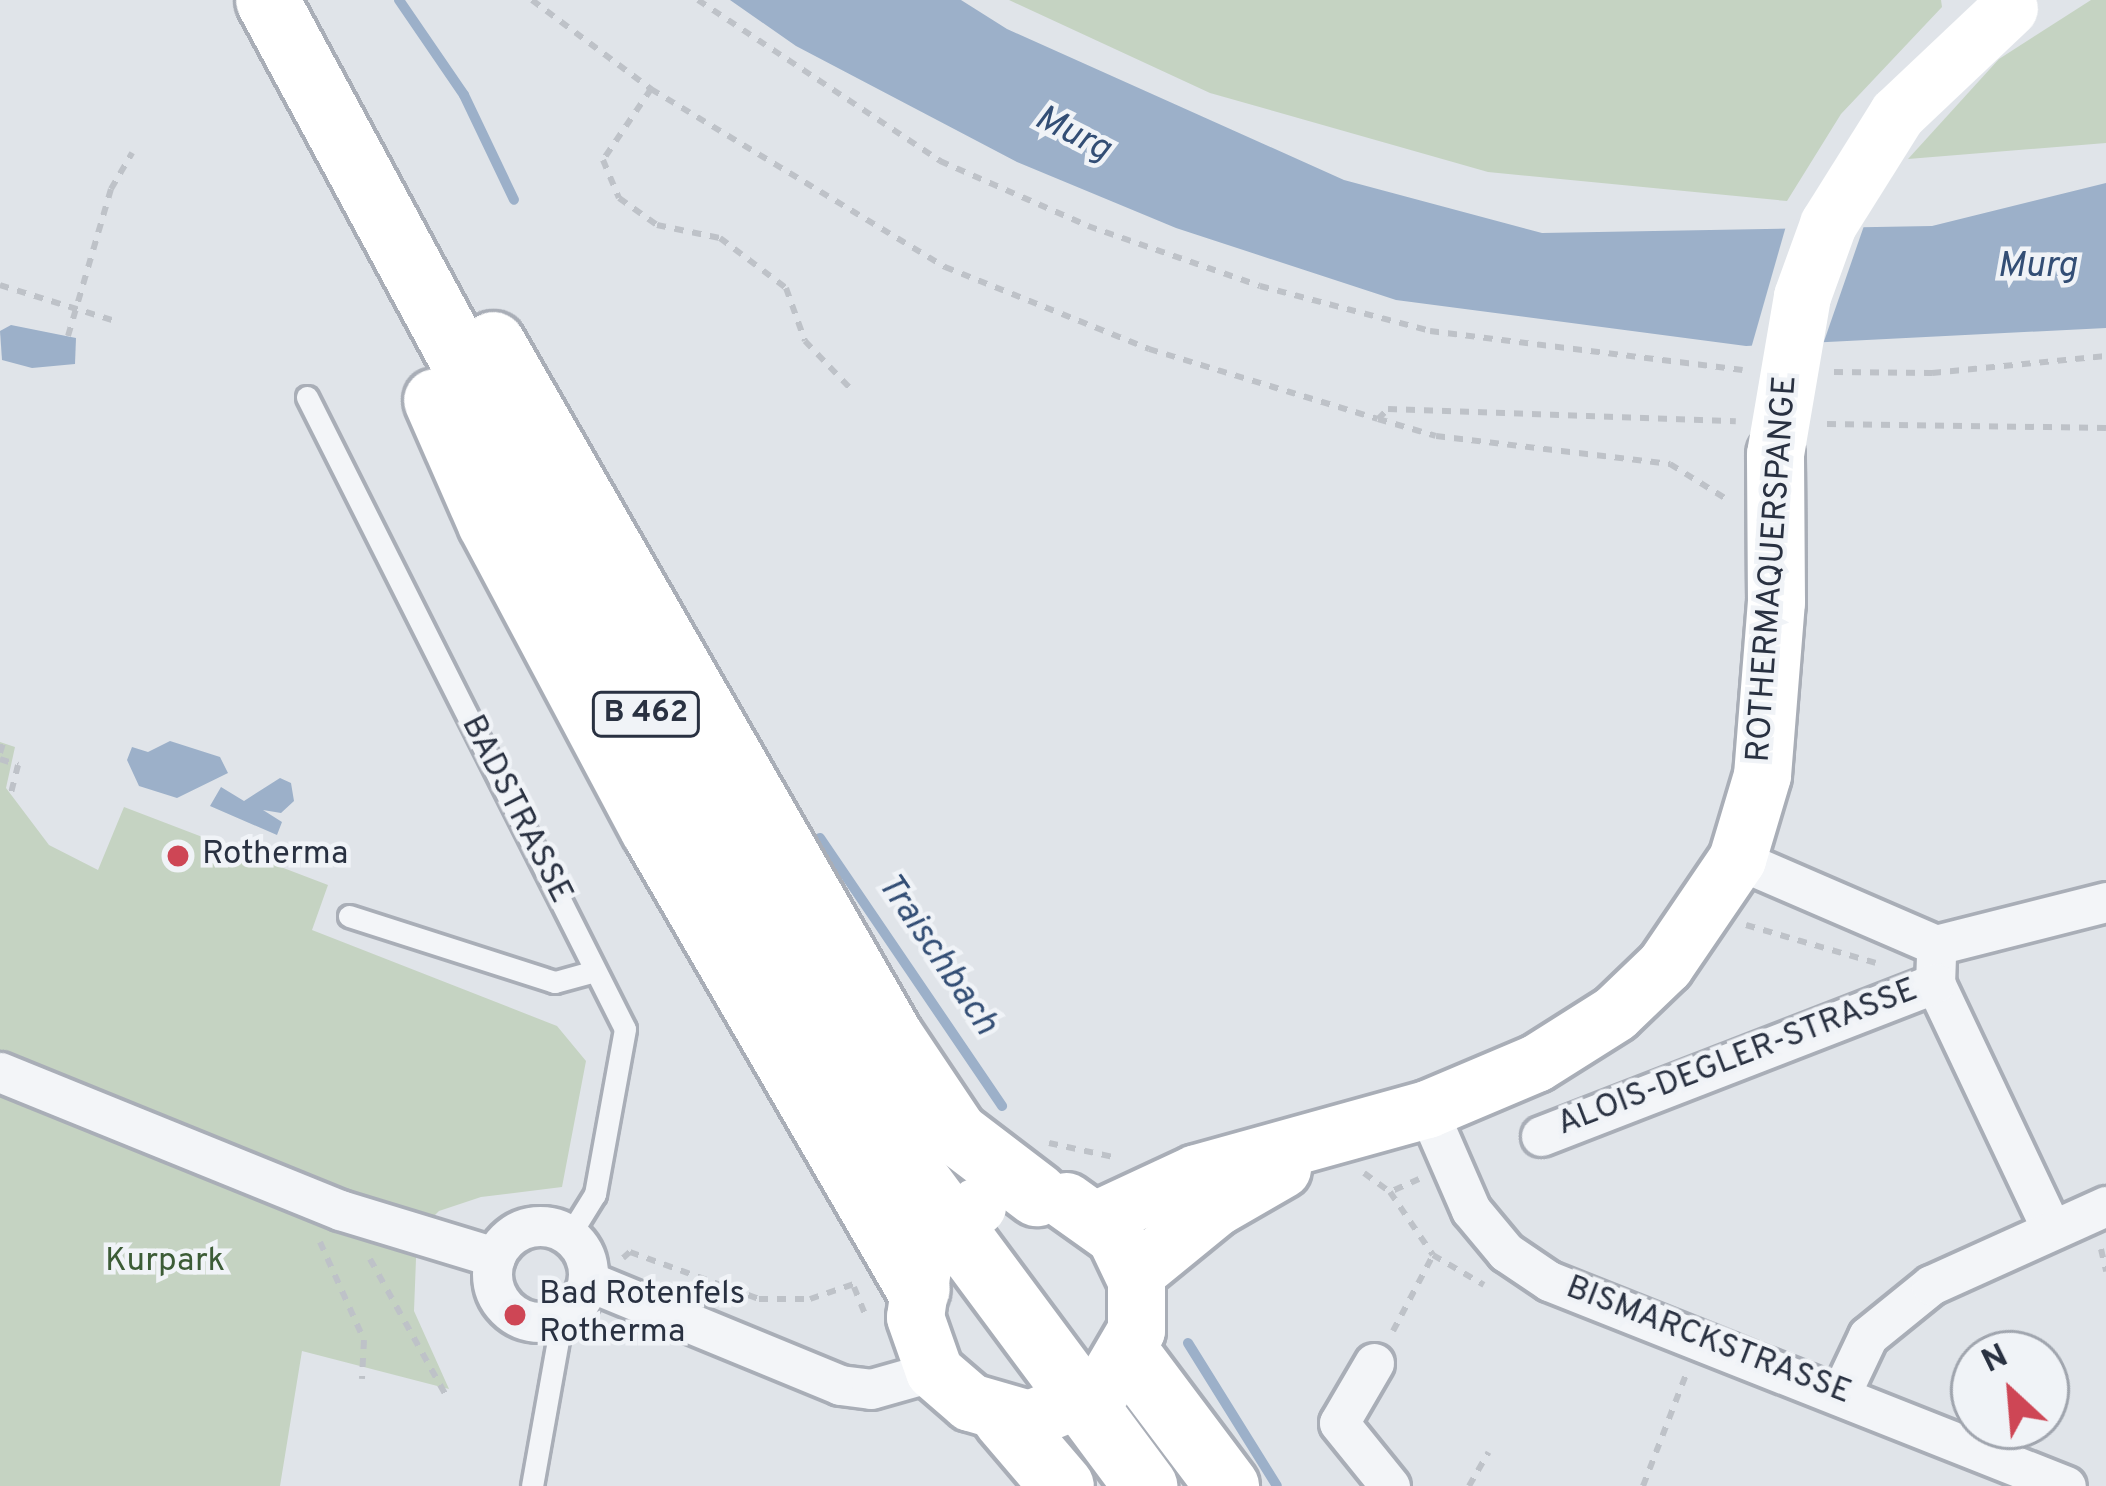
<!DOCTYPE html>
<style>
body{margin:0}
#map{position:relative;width:2106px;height:1486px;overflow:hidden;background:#e0e4e9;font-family:Overpass,sans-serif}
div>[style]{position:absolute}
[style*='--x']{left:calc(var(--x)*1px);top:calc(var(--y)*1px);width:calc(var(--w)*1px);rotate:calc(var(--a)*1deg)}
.green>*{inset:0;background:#c5d3c2}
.water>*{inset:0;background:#9cb0c9}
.pier>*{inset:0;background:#e0e4e9}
.stream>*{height:10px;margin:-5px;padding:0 5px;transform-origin:5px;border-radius:5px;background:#9cb0c9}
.path>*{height:6px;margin-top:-3px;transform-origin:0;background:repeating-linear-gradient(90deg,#bec2c8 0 9px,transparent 0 18px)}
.roads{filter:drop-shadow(3px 0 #a9aeb7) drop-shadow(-3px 0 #a9aeb7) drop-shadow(0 3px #a9aeb7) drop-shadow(0 -3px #a9aeb7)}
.lane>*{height:21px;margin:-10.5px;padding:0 10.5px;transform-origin:10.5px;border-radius:10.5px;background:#f3f5f8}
.street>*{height:39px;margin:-19.5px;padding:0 19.5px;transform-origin:19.5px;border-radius:19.5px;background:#f3f5f8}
.street>.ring{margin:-19.5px;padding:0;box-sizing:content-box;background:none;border:39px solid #f3f5f8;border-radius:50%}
.secondary>*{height:57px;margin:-28.5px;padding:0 28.5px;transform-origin:28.5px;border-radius:28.5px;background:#fff}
.primary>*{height:63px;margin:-31.5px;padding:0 31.5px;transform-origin:31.5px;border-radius:31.5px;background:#fff}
.secondary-bridge>*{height:57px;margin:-28.5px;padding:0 28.5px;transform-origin:28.5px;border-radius:28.5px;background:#fff}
.dots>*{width:33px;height:33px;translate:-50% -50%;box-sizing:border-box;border:6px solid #f0f3f7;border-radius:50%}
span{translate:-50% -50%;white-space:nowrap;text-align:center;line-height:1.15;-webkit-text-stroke:9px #f0f3f7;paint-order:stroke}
.shield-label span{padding:3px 9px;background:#f0f3f7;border:3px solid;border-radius:9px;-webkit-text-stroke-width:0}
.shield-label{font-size:30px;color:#293141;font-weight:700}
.street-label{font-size:33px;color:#293141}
.poi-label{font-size:33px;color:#293141}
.left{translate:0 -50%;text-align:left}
.park-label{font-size:33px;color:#3c5c36}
.water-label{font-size:36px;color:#334e75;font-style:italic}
.north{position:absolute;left:1950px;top:1330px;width:120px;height:120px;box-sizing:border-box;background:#f0f3f7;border:3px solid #a0a5ae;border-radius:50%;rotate:334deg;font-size:33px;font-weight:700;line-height:48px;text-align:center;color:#293141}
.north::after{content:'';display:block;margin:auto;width:42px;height:54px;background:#ce4655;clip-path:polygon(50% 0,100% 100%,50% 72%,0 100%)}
</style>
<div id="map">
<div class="green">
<i style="clip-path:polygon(1009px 0,1941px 0,1942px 7px,1841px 114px,1787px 201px,1488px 172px,1210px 93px)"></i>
<i style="clip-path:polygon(2091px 0,2106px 0,2106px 143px,1908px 159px,1999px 59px)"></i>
<i style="clip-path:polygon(0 742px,15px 747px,6px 788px,49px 845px,98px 870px,124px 807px,328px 885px,312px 930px,557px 1026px,586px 1061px,562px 1187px,481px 1197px,439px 1211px,417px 1233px,414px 1311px,449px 1389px,302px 1351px,280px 1486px,0 1486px)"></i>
</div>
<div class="water">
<i style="clip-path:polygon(730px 0,961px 0,1007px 29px,1344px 180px,1542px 233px,1932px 226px,2106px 183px,2106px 328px,1746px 346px,1396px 300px,1176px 228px,1017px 162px,796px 46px)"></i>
<i style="clip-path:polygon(11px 325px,76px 338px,75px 364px,32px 368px,2px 360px,0 331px)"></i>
<i style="clip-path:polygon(170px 741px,220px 757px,228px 773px,177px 798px,139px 786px,127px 760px,132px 747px,148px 752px)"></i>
<i style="clip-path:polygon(280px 778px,291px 783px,294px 801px,281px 813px,263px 810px,282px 822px,277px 835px,210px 806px,221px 787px,244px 801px)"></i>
</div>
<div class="pier">
<i style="clip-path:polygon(1788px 219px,1866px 220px,1821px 350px,1750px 352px)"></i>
</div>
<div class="stream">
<i style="--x:399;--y:0;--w:115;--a:55.6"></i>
<i style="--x:464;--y:95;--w:116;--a:64.5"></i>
<i style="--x:820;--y:838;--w:324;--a:55.8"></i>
<i style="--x:1188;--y:1343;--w:168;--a:58.1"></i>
</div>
<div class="path">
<i style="--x:532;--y:0;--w:149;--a:36.8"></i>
<i style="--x:651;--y:89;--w:344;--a:31.2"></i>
<i style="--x:945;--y:267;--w:220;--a:21.9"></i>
<i style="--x:1149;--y:349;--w:239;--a:17"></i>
<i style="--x:1378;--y:419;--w:60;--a:16.3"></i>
<i style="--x:1436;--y:436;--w:236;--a:6.8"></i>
<i style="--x:1670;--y:464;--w:68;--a:31.8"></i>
<i style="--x:698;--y:0;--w:291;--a:33.6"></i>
<i style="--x:940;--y:161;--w:162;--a:23.7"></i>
<i style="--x:1088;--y:226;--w:182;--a:19.2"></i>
<i style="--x:1260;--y:286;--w:176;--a:14.8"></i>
<i style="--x:1430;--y:331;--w:315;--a:7.1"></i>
<i style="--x:651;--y:89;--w:86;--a:124.1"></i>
<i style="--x:603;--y:160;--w:41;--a:67.2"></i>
<i style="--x:619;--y:198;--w:47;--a:35.4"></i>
<i style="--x:657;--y:225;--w:64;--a:11.7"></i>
<i style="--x:720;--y:238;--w:83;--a:37.1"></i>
<i style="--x:786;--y:288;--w:56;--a:70.3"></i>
<i style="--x:805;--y:341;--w:64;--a:46.3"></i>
<i style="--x:0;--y:285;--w:121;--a:17.4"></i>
<i style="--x:68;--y:336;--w:153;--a:-73.7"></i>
<i style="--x:111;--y:189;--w:42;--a:-59.7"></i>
<i style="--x:1834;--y:372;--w:98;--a:0.6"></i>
<i style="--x:1932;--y:373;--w:175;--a:-5.6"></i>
<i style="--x:1378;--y:419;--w:14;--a:-45"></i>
<i style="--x:1388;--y:409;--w:348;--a:2"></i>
<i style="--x:1827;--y:424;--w:279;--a:0.8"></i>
<i style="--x:0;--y:753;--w:10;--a:-73"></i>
<i style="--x:0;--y:759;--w:19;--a:18"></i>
<i style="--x:18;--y:765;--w:29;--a:104"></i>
<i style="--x:1746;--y:925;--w:135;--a:16.3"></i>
<i style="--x:1049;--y:1143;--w:71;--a:12.3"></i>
<i style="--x:1364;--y:1173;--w:32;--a:36"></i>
<i style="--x:1419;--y:1179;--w:32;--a:156"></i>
<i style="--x:1390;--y:1192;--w:76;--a:55.7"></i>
<i style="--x:1433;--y:1255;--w:59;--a:30.5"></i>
<i style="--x:320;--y:1242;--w:107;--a:65.8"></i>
<i style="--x:364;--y:1340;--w:39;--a:93"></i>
<i style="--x:2101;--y:1249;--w:23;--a:77"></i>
<i style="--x:623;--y:1258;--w:9;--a:-41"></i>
<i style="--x:630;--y:1252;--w:137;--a:20"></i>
<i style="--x:759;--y:1299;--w:51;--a:0"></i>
<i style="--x:810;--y:1299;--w:53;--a:-18.8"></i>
<i style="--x:370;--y:1259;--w:160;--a:60.9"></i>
<i style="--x:854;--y:1287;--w:31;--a:68"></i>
<i style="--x:1393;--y:1331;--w:86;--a:-62.2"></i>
<i style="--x:1469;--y:1486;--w:39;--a:-60"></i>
<i style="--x:1643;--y:1486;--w:122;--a:-68.9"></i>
</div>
<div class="roads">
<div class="lane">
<i style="--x:307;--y:397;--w:707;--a:63.29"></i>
<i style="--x:625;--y:1029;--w:168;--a:100.3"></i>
<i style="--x:595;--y:1194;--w:49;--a:121.8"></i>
<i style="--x:349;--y:916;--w:216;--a:17.8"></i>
<i style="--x:555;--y:982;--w:41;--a:-15.4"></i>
<i style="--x:532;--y:1486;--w:172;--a:-79.9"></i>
</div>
<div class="street">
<i style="--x:1737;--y:859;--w:217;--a:23.4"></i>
<i style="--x:1936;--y:945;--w:175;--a:-14.2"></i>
<i style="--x:1936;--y:956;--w:27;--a:92"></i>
<i style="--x:1935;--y:983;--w:269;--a:64.7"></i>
<i style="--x:0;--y:1072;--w:367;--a:22.1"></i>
<i style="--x:340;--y:1210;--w:162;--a:16.9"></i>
<i style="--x:1427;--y:1109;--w:110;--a:66.5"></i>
<i style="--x:1471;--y:1210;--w:55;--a:50.2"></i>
<i style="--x:1506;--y:1252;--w:52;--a:34"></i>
<i style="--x:1549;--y:1281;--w:556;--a:21.63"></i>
<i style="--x:1541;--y:1136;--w:423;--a:-21.2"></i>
<i class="ring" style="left:492px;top:1226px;width:57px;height:57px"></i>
<i style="--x:588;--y:1281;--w:273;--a:22.4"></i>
<i style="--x:840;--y:1385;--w:31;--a:7"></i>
<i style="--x:871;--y:1389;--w:66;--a:-15.9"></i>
<i style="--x:1374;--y:1363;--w:69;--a:120.3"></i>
<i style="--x:1339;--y:1423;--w:81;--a:51"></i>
<i style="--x:1841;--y:1393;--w:63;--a:-64.7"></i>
<i style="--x:1868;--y:1336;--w:81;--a:-39"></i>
<i style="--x:1931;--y:1285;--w:192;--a:-24.3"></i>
</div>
<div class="secondary">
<i style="--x:1066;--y:1201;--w:60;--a:35.5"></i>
<i style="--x:1115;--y:1236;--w:49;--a:64.5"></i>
<i style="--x:1136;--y:1280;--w:50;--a:90"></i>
<i style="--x:1136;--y:1330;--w:69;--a:120.3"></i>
<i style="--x:1097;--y:1219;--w:109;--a:-24.9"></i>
<i style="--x:1196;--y:1173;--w:240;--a:-15.5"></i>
<i style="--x:1427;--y:1109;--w:118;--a:-22.9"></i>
<i style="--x:1536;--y:1063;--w:93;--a:-32.3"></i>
<i style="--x:1615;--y:1013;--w:69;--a:-43.8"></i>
<i style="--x:1665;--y:965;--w:128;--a:-55.8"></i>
<i style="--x:1737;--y:859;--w:88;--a:-73.4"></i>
<i style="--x:1762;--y:775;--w:174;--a:-85.4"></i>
<i style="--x:1776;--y:602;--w:148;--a:-90.4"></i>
<i style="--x:922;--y:1268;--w:49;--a:98.1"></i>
<i style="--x:915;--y:1317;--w:57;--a:70.6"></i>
<i style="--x:934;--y:1371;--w:48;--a:40.7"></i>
<i style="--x:970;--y:1402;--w:61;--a:16.1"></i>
<i style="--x:1134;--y:1274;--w:106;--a:-39.3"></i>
<i style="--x:1216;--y:1207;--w:76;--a:-29.9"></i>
</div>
<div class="primary">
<i style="--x:267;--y:0;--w:1150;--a:61.65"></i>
<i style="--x:813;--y:1012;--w:175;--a:58.6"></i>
<i style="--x:904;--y:1161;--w:405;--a:53.4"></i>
<i style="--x:493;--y:343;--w:799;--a:60.13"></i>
<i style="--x:891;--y:1036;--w:117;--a:56.2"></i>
<i style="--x:956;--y:1133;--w:101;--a:37.3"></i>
<i style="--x:435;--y:400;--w:134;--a:66.3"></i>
<i style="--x:489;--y:523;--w:347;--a:62"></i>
<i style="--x:652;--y:829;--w:531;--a:59.96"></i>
<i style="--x:1128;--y:1354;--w:165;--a:53.1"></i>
<i style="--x:1004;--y:1418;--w:89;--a:49.5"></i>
</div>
</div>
<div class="secondary-bridge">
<i style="--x:1775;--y:454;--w:160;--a:-80.3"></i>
<i style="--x:1802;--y:296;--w:77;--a:-70.1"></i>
<i style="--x:1828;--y:224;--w:130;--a:-57.9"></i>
<i style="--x:1897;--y:114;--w:154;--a:-43.4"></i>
<i style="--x:922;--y:1268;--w:28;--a:-64"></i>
<i style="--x:934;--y:1243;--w:57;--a:-40.7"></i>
<i style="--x:1029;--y:1419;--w:78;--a:-21.9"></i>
</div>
<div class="dots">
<i style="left:178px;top:856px;background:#ce4655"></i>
<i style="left:515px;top:1315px;background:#ce4655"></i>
</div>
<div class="shield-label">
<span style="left:646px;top:714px">B 462</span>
</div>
<div class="street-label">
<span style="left:1774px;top:569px;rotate:-86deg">ROTHERMAQUERSPANGE</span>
<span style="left:515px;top:810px;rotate:63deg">BADSTRASSE</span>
<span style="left:1738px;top:1059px;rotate:-21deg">ALOIS-DEGLER-STRASSE</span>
<span style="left:1708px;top:1342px;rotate:21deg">BISMARCKSTRASSE</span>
</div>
<div class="poi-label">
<span class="left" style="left:202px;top:856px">Rotherma</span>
<span class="left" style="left:539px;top:1315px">Bad Rotenfels<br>Rotherma</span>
</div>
<div class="park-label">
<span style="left:165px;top:1263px">Kurpark</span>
</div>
<div class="water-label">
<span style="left:1072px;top:135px;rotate:27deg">Murg</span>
<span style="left:2037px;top:268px">Murg</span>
<span style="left:936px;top:955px;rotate:56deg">Traischbach</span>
</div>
<div class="north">N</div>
</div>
